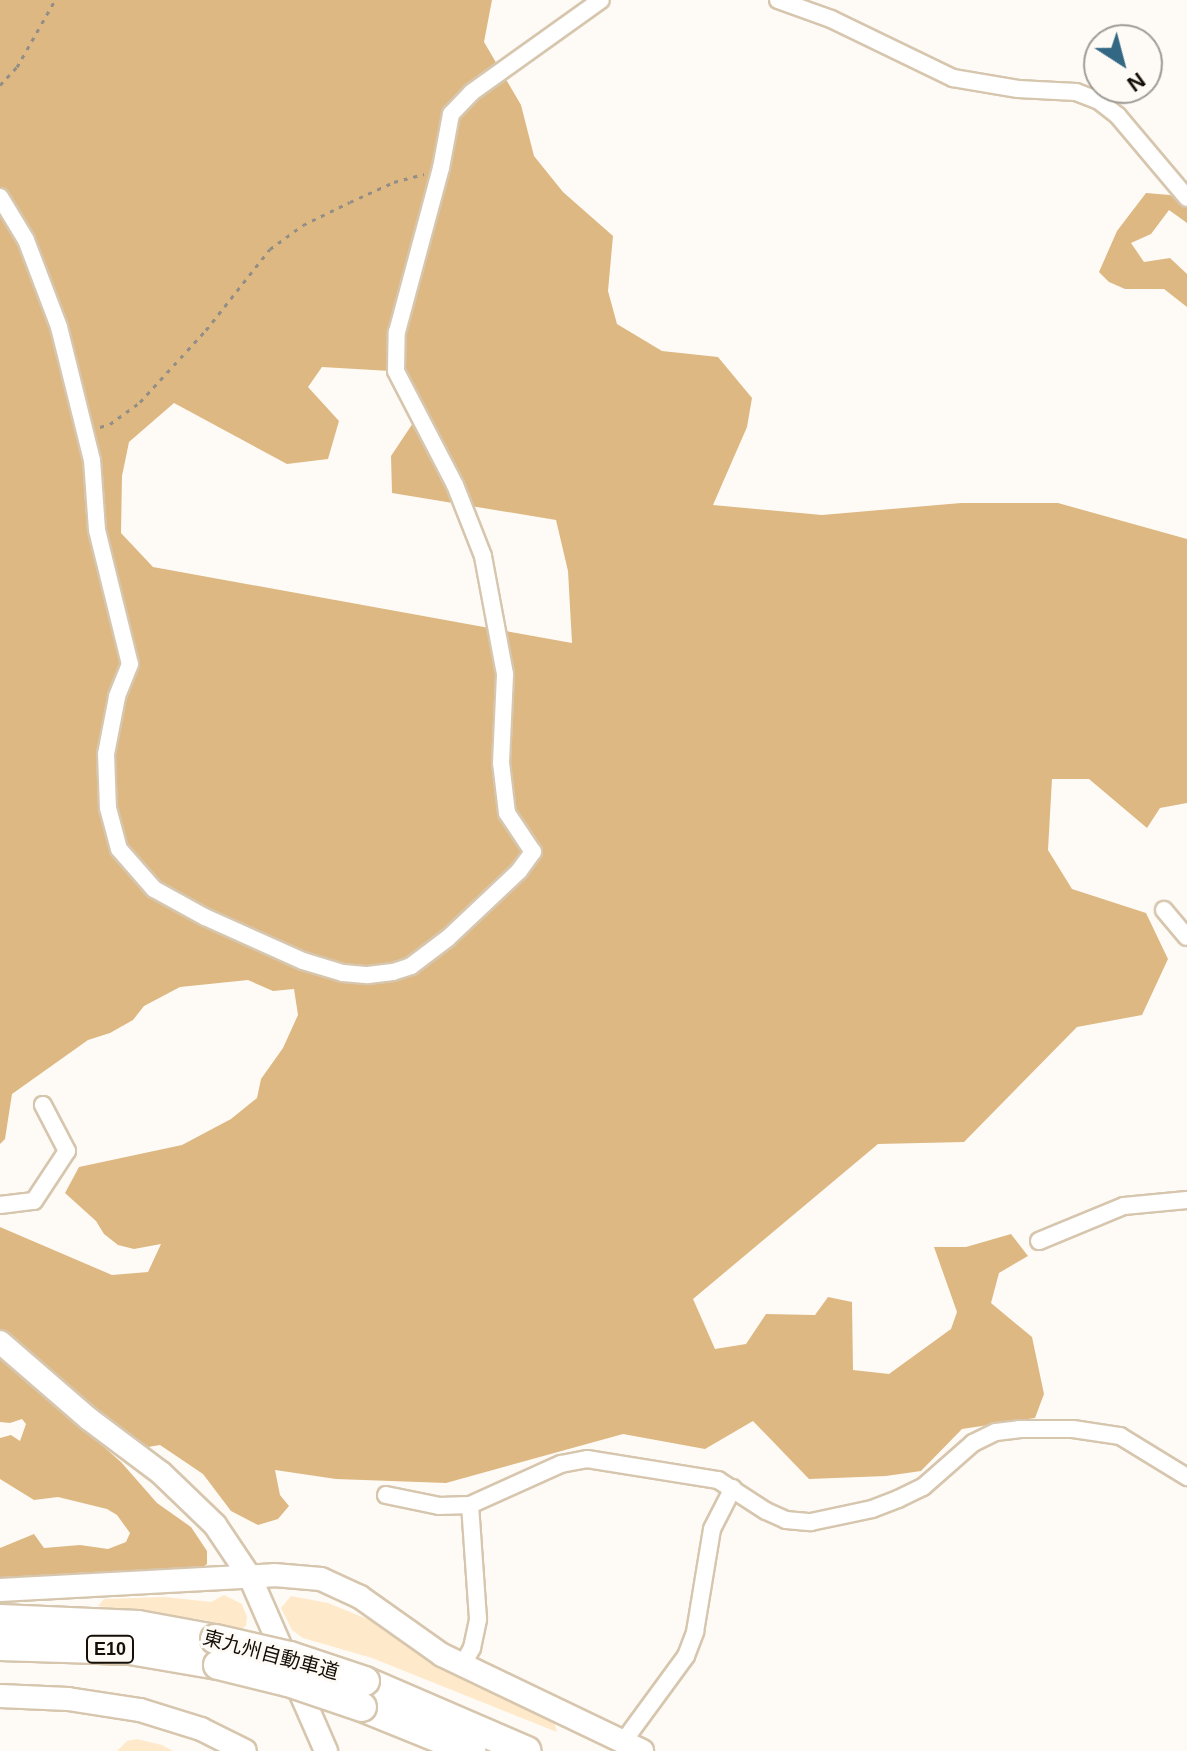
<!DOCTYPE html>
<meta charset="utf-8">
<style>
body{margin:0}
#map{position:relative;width:1187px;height:1751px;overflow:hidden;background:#fefbf6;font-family:Helvetica,"Noto Sans JP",sans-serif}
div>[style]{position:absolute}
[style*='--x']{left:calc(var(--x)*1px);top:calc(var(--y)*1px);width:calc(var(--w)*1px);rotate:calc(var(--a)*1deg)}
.green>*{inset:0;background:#ffe9cb}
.forest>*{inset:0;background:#deb882}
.path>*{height:3px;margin-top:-1.5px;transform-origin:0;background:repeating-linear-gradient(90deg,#928e87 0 4px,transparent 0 10px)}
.roads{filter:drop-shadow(2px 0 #d7c6ae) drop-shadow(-2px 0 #d7c6ae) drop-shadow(0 2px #d7c6ae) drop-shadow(0 -2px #d7c6ae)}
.street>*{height:16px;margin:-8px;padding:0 8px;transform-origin:8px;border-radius:8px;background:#fff}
.secondary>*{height:22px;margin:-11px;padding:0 11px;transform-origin:11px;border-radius:11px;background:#fff}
.highway>*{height:28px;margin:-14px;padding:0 14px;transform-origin:14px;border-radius:14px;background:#fff}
.bridges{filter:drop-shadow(2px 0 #d7c6ae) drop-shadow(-2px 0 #d7c6ae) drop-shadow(0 2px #d7c6ae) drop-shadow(0 -2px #d7c6ae)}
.highway-bridge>*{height:28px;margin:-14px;padding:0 14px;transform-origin:14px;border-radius:14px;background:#fff}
span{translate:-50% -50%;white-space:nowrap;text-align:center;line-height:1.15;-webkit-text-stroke:6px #fefbf6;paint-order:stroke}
.shield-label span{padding:2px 6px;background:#fefbf6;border:2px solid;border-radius:6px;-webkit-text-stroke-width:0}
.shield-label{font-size:18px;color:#140e06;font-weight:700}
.street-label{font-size:20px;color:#140e06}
.north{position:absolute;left:1083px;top:24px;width:80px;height:80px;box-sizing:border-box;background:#fefbf6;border:2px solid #a09c96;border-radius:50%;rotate:144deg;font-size:22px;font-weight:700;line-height:32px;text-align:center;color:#140e06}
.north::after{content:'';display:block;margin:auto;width:28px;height:36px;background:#336884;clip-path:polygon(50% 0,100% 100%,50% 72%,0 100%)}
</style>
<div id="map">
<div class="green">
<i style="clip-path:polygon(224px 1595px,242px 1604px,247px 1617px,246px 1626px,241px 1629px,205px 1620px,98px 1606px,104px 1599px,165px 1597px,211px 1602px)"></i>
<i style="clip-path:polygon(291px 1596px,328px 1603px,387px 1627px,552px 1714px,557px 1732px,372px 1658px,303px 1638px,292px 1630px,281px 1608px)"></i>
<i style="clip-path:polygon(137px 1739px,162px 1745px,173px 1751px,117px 1751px,127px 1741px)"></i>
</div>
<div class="forest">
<i style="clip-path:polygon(evenodd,0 0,492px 0,484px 42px,521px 105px,534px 156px,563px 192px,613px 236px,608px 291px,617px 324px,662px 351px,718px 357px,752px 398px,747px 427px,713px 505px,822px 515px,961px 503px,1058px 503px,1187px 539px,1187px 803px,1160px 808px,1147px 828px,1089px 779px,1052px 779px,1048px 850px,1072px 889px,1146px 913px,1168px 959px,1142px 1015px,1077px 1027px,964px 1142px,878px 1144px,693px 1299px,715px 1349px,746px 1344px,766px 1314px,815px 1315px,828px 1297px,852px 1302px,853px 1370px,889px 1374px,951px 1329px,957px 1312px,934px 1247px,966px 1247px,1011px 1234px,1028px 1256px,999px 1273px,991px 1303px,1032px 1337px,1044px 1394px,1035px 1418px,962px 1429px,921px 1471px,886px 1476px,809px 1479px,753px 1421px,705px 1449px,623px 1434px,446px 1483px,336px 1479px,275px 1470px,280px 1495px,289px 1506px,278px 1519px,258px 1525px,231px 1511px,203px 1474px,160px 1445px,142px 1448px,0 1332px,0 1227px,112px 1275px,148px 1272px,161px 1244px,134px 1249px,118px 1245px,104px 1234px,96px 1221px,65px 1193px,79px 1167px,182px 1145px,231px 1119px,257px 1098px,261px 1079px,283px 1048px,298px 1015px,294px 989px,273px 991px,248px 980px,180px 987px,144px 1006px,133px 1020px,110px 1033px,88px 1040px,12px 1094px,5px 1139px,0 1144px,0 0,322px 367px,407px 372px,423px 408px,391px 456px,392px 493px,556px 520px,568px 571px,572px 643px,153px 567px,121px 533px,122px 476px,129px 442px,174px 403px,287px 464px,328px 459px,339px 421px,308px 387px,322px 367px)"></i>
<i style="clip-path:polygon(1146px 193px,1170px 195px,1187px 208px,1187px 223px,1169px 210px,1151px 234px,1131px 243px,1144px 262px,1170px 258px,1187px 274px,1187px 307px,1164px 289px,1125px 289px,1109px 282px,1099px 272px,1117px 231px)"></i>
<i style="clip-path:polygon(0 1356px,121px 1462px,157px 1503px,191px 1527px,207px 1551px,207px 1564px,197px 1572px,0 1580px,0 1548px,34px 1534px,44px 1548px,80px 1545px,108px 1549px,126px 1542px,130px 1533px,117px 1515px,107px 1509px,58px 1497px,34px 1500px,0 1479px,0 1438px,11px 1435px,20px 1441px,26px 1424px,22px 1419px,10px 1423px,0 1422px)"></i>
</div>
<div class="path">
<i style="--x:0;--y:85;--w:25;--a:-47"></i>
<i style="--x:17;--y:67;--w:77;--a:-60.4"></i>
<i style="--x:100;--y:427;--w:10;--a:-17"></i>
<i style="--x:110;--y:424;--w:37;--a:-36"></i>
<i style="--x:140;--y:402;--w:98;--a:-47.5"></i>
<i style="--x:206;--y:330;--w:103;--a:-51.7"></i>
<i style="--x:270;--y:249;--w:41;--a:-36"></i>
<i style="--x:303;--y:225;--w:52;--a:-26.1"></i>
<i style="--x:350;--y:202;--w:48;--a:-24.4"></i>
<i style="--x:394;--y:182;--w:31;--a:-15"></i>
</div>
<div class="roads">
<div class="street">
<i style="--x:778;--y:0;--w:56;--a:19.7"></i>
<i style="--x:831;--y:19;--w:136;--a:25.8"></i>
<i style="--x:953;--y:78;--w:66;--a:9.6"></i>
<i style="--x:1018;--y:89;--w:58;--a:3"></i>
<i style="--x:1076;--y:92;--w:25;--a:21"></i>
<i style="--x:1099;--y:101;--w:24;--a:38"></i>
<i style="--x:1118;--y:116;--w:107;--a:49.9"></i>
<i style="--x:0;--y:197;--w:50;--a:58.8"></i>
<i style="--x:26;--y:240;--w:93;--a:69.2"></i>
<i style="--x:59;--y:327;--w:137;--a:76.1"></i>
<i style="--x:92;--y:460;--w:70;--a:85.9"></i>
<i style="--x:97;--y:530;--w:138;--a:76.2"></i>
<i style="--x:130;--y:664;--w:35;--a:112"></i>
<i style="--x:117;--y:697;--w:58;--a:100.9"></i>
<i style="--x:106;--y:754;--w:54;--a:87.9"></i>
<i style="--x:108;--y:808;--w:42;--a:75"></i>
<i style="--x:119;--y:849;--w:53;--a:48.8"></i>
<i style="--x:154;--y:889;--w:58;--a:28.8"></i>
<i style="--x:205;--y:917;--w:107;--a:24.2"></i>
<i style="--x:303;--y:961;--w:42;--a:16.7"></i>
<i style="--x:343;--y:973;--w:25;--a:5"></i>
<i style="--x:368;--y:975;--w:25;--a:-7"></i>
<i style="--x:393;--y:972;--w:19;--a:-18"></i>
<i style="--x:411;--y:966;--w:46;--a:-37.1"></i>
<i style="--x:448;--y:938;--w:98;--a:-43.3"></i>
<i style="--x:519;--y:871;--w:24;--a:-54"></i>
<i style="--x:533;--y:852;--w:47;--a:-123.7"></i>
<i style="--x:507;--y:813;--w:50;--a:-96.8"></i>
<i style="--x:501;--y:763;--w:89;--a:-87.4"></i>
<i style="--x:505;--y:674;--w:120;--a:-100.6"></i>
<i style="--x:483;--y:556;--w:76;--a:-111.5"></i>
<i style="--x:455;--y:485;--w:128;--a:-117.4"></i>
<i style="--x:396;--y:371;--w:39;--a:-89"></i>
<i style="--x:397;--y:332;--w:170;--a:-75"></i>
<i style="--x:441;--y:168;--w:55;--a:-79.5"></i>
<i style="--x:451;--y:114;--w:30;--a:-46"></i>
<i style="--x:472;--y:92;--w:158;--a:-35.5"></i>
<i style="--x:1164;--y:910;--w:35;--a:50"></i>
<i style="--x:0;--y:1205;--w:34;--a:-7"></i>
<i style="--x:34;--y:1201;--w:60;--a:-56.6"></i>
<i style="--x:67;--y:1151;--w:52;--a:-117.6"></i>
<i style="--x:1039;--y:1241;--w:92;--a:-22.4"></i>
<i style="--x:1124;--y:1206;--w:63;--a:-5.4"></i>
<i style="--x:386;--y:1495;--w:54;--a:11.7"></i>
<i style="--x:439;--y:1506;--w:31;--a:-2"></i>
<i style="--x:470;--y:1505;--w:100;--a:-24.3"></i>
<i style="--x:561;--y:1464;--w:26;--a:-11"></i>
<i style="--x:587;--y:1459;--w:133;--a:9.1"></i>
<i style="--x:718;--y:1480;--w:57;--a:32.9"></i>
<i style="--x:766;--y:1511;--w:22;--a:24"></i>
<i style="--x:786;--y:1520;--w:25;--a:5"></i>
<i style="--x:811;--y:1522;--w:62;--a:-12"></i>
<i style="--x:872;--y:1509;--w:28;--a:-21"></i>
<i style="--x:898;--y:1499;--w:28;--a:-26"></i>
<i style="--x:923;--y:1487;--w:67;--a:-41.3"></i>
<i style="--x:973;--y:1443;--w:25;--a:-26"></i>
<i style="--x:996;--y:1432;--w:23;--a:-7"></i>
<i style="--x:1019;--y:1429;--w:54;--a:0"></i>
<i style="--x:1073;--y:1429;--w:48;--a:8.5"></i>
<i style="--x:1120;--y:1436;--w:79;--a:31.5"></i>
<i style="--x:462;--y:1666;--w:21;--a:-61"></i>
<i style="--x:472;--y:1648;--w:30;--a:-78"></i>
<i style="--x:478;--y:1619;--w:114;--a:-94"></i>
<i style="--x:623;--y:1742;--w:107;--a:-53.8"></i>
<i style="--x:686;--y:1656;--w:26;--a:-69"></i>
<i style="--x:695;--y:1632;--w:104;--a:-80.6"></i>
<i style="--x:712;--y:1529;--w:46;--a:-62.9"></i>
</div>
<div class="secondary">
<i style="--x:0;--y:1342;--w:118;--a:40.9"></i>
<i style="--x:89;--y:1419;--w:90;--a:36.9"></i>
<i style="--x:161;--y:1473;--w:75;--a:43.9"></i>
<i style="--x:215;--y:1525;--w:63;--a:56.1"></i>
<i style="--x:250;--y:1577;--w:190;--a:66.4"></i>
<i style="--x:0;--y:1590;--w:274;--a:-3.1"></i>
<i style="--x:274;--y:1575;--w:47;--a:4.9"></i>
<i style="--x:321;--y:1579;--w:43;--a:24.8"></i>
<i style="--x:360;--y:1597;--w:100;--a:35.3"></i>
<i style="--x:442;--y:1655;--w:222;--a:25.6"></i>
<i style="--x:0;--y:1696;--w:68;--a:2.5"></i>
<i style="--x:68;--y:1699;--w:73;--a:8.7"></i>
<i style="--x:140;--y:1710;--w:64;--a:17.3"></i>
<i style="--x:201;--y:1729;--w:49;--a:26.6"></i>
</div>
<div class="highway">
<i style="--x:0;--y:1619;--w:138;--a:2.5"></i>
<i style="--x:138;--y:1625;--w:78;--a:10.3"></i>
<i style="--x:0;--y:1646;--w:130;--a:1.8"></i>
<i style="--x:130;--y:1650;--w:89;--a:9.7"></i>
<i style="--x:365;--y:1681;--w:176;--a:23.4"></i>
<i style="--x:362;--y:1707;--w:118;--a:22"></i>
</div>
</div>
<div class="bridges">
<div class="highway-bridge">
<i style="--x:215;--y:1639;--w:77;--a:12.8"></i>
<i style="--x:290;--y:1656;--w:79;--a:18.4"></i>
<i style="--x:218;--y:1665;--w:72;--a:13.7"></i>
<i style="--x:288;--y:1682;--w:78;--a:18.7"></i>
</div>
</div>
<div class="shield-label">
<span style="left:110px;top:1649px">E10</span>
</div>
<div class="street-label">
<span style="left:271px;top:1655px;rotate:15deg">東九州自動車道</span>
</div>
<div class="north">N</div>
</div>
